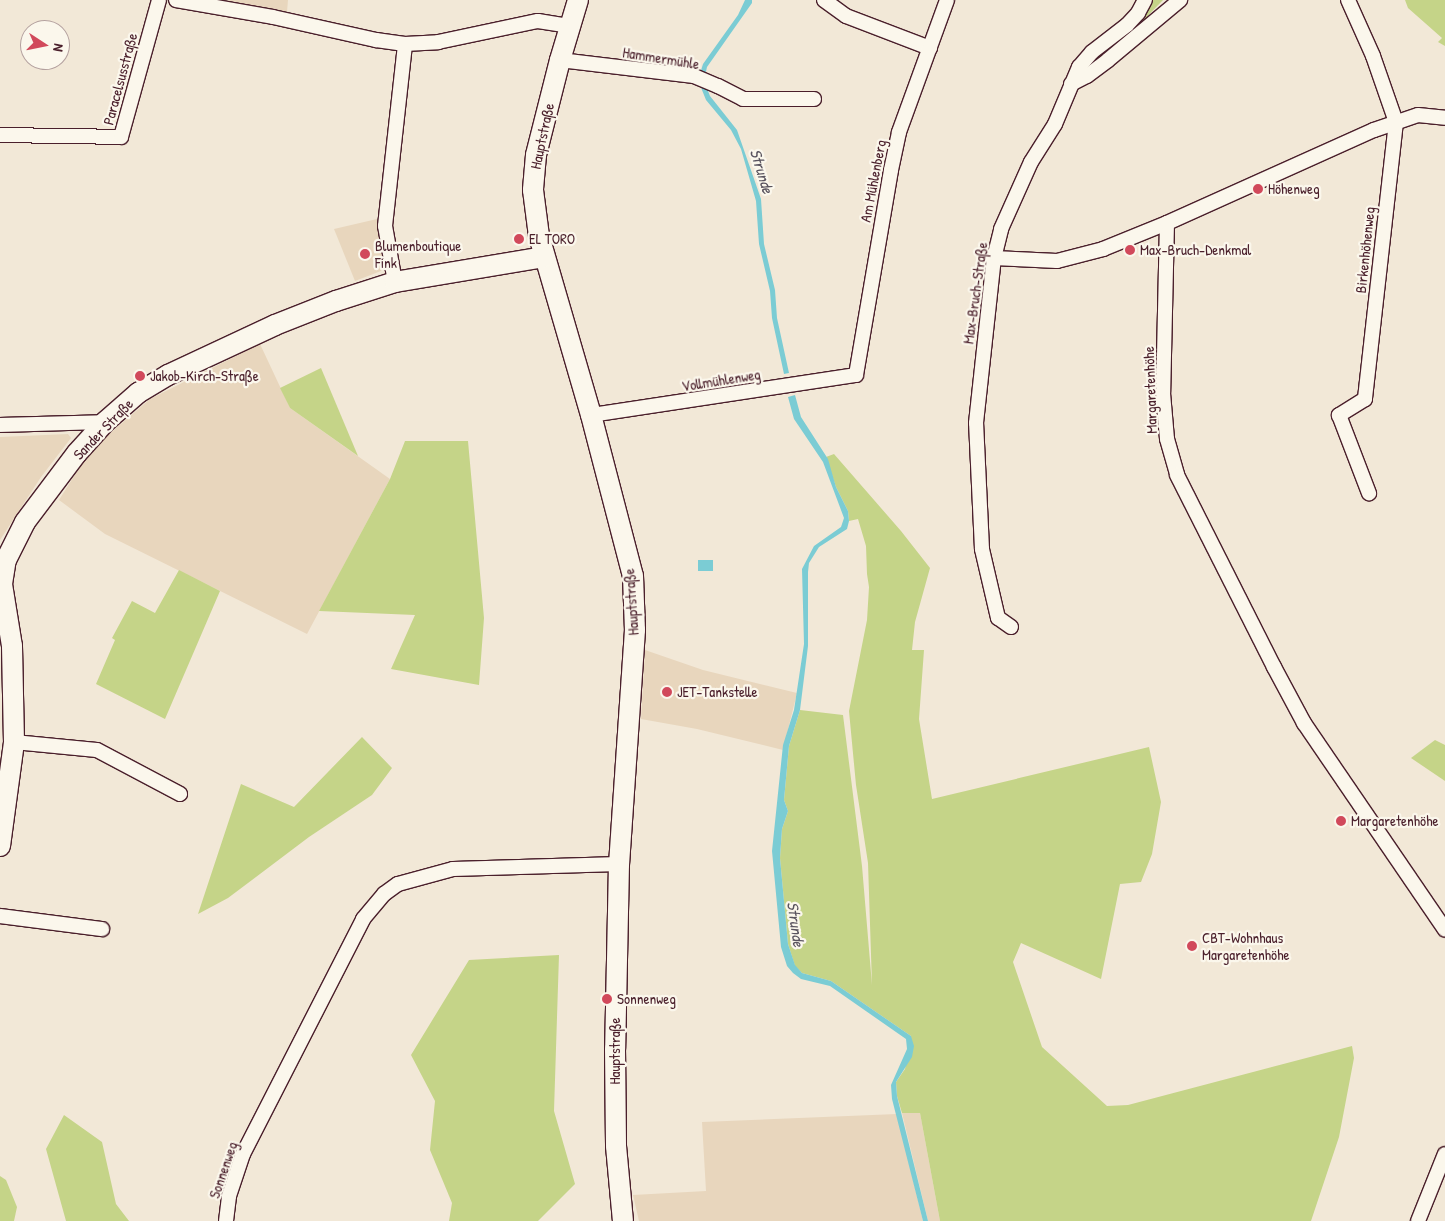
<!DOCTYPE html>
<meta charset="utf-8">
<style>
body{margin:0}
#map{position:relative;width:1445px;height:1221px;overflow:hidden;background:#f2e8d7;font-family:"Patrick Hand",sans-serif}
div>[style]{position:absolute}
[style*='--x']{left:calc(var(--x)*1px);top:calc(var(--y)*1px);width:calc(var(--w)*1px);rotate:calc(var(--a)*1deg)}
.built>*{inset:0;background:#e8d6bd}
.green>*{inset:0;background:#c5d488}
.water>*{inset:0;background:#7bccd4;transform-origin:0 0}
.roads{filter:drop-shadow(1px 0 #4a1f2b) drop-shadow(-1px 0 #4a1f2b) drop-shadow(0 1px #4a1f2b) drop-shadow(0 -1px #4a1f2b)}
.street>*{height:14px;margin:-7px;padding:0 7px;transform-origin:7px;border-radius:7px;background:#fbf7ec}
.secondary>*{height:20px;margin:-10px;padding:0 10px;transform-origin:10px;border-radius:10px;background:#fbf7ec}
.dots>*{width:14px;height:14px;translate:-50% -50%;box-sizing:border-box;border:2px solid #fbf7ec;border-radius:50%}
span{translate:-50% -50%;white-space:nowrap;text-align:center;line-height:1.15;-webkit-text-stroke:4.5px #fbf7ec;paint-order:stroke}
.street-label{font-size:15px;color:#4a1f2b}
.poi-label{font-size:15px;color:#4a1f2b}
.left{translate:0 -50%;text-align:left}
.water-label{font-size:16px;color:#59535e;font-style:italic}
.north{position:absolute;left:20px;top:20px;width:50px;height:50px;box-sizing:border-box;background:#fbf7ec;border:1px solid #b4a19f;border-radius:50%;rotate:101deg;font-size:14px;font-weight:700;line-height:20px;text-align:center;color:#4a1f2b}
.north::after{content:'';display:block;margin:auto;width:18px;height:22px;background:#d1495b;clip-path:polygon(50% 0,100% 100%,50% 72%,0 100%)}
</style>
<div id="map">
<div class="built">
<i style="clip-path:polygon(225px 0,288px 0,287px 12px)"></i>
<i style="clip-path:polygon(377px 219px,384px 266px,381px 271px,355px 281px,334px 229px)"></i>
<i style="clip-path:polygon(260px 344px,290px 408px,390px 479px,307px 634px,105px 534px,59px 500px,81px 465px,108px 435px,150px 399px)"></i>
<i style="clip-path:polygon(68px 434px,71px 438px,41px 477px,0 540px,0 437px)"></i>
<i style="clip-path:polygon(645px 650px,703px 670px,797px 693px,783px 750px,697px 729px,641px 719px)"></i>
<i style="clip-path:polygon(902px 1113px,920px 1113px,940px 1221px,928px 1221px)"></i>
<i style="clip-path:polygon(897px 1114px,923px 1221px,639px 1221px,633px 1195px,706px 1191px,702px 1122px)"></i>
</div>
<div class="green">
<i style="clip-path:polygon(1151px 0,1163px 0,1133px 31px,1088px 68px,1088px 65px)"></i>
<i style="clip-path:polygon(1405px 0,1445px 0,1445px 46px,1438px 42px,1442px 38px,1408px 8px)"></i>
<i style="clip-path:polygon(321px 368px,358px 456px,290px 408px,280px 388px)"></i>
<i style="clip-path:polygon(405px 441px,468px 441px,484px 618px,479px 685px,391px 669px,415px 615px,319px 611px,390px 479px)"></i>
<i style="clip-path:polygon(834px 454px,901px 531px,930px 568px,915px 622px,912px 650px,924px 650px,919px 719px,932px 799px,1149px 747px,1161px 802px,1152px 854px,1141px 882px,1120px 884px,1101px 979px,1021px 943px,1013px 962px,1042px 1047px,1107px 1106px,1128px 1105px,1352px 1046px,1354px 1058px,1339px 1137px,1311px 1221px,940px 1221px,920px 1113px,902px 1113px,897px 1096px,896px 1082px,905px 1069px,911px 1036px,831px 981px,802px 973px,795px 966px,788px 944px,780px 858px,782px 829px,788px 811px,784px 800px,789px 746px,800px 710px,843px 715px,862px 866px,872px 985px,868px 863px,856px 785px,849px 711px,867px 620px,869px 587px,867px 574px,866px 546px,858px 519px,849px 521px,848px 511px,836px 487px,826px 457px)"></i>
<i style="clip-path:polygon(179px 570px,220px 591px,165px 719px,96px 684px,115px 640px,112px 638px,132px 601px,155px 613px)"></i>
<i style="clip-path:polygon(362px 737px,392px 768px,372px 795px,309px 837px,228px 898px,198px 914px,241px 784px,294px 807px)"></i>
<i style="clip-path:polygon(1435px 740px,1445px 745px,1445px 781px,1411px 758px)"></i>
<i style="clip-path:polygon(559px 955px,554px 1111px,575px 1184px,538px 1221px,449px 1221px,452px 1203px,430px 1150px,435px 1101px,411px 1055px,469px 960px)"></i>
<i style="clip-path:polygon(64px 1115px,102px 1142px,116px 1204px,129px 1221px,66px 1221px,46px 1149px)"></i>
<i style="clip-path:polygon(0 1176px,6px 1180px,17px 1207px,14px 1221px,0 1221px)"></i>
</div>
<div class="water">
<i style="clip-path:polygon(745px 0,752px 0,752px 3px,707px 67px,704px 81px,710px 96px,737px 130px,761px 199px,764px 244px,775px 290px,777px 318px,789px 373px,784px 374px,772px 318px,770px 291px,759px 244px,756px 201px,741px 149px,731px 130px,706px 100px,698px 80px,703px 64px,738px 15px)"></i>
<i style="clip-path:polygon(795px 395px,801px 417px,828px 459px,836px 487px,848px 511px,849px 521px,847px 529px,819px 547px,809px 563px,808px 572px,808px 646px,800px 710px,789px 746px,784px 800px,788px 811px,782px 829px,780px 858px,788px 944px,795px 965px,802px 973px,831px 981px,911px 1036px,914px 1046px,912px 1057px,896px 1082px,897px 1096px,928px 1221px,923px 1221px,892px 1099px,891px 1085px,907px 1049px,906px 1039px,830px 986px,801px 979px,793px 973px,787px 966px,781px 947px,772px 851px,783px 745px,794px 710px,804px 644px,802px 569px,814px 546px,841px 527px,844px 518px,823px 462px,794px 419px,788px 397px)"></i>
<i style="left:698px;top:560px;width:15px;height:11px"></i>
</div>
<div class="roads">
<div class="street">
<i style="--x:176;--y:0;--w:98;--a:9.9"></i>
<i style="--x:273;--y:17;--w:106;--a:12.6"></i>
<i style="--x:376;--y:40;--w:29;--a:8"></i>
<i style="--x:405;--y:44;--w:33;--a:-3"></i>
<i style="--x:438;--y:42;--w:102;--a:-11.9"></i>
<i style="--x:538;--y:21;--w:31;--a:9"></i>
<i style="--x:824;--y:0;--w:27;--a:36"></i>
<i style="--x:846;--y:16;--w:90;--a:20.9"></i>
<i style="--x:1348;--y:0;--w:61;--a:65.9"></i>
<i style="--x:1373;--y:56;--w:70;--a:70.8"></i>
<i style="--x:1396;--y:122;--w:279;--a:96.4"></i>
<i style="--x:1365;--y:399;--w:31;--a:148"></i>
<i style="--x:1339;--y:415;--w:84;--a:69"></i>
<i style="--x:560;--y:60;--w:135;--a:6.8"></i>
<i style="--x:694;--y:76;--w:26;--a:23"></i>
<i style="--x:718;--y:86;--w:28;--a:27"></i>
<i style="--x:743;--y:99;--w:71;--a:0"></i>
<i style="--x:1071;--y:84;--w:18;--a:-27"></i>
<i style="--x:1087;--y:76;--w:26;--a:-37"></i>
<i style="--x:1108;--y:60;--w:94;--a:-39.8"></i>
<i style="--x:0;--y:135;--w:121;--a:0.9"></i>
<i style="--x:121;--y:137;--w:142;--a:-74.5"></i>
<i style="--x:1167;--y:223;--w:170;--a:91.3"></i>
<i style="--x:1163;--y:393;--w:46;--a:85"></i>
<i style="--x:1167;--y:439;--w:37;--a:74"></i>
<i style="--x:1177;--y:475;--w:215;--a:63.2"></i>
<i style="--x:1274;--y:667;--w:64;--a:61.8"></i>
<i style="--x:1304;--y:723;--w:250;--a:55.7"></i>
<i style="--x:994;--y:258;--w:63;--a:2.7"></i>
<i style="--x:1057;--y:261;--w:48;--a:-14.6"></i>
<i style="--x:1103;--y:249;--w:69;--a:-22.1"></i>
<i style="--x:1167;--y:223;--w:227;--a:-24.2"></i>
<i style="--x:1374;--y:130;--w:46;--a:-18.8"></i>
<i style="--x:1418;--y:115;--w:27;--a:6"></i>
<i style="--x:395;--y:282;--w:57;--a:-100.1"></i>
<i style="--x:385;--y:226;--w:183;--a:-83.7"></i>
<i style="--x:591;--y:415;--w:268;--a:-8.6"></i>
<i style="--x:856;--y:375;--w:208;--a:-80.3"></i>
<i style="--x:891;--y:170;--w:39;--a:-78"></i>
<i style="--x:899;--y:132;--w:140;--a:-70"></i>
<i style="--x:0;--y:425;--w:105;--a:-1.6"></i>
<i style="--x:1011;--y:627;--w:16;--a:-145"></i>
<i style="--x:998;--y:618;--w:71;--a:-103.1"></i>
<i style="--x:982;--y:549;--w:126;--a:-92.7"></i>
<i style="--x:976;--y:423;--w:166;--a:-83.8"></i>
<i style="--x:994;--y:258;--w:30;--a:-76"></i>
<i style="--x:1001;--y:229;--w:73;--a:-65.9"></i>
<i style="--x:1031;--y:162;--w:45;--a:-57.7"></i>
<i style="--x:1055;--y:124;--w:62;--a:-67.2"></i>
<i style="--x:1079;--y:67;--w:20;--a:-49"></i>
<i style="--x:1092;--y:52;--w:44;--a:-37.6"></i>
<i style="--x:1127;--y:25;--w:16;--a:-47"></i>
<i style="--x:1138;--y:13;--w:15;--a:-62"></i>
<i style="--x:14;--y:742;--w:83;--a:5.5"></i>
<i style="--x:97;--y:750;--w:94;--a:27.9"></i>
<i style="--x:0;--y:916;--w:103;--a:7.3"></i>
<i style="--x:226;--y:1221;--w:25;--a:-83"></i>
<i style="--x:229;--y:1196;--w:44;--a:-71.6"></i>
<i style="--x:243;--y:1154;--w:264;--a:-62.9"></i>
<i style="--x:363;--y:919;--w:33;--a:-50"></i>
<i style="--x:384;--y:894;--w:17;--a:-36"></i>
<i style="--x:398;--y:884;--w:57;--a:-15.3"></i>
<i style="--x:453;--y:869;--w:166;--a:-1.7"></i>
<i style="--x:1418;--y:1221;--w:72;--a:-68.1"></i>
</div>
<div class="secondary">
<i style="--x:578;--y:0;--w:63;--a:106.7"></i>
<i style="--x:560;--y:60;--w:98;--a:104.2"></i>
<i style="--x:536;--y:155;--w:35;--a:95"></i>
<i style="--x:533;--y:190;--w:46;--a:82.6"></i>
<i style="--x:539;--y:236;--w:186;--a:73.8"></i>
<i style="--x:591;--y:415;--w:166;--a:75.4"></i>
<i style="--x:633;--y:576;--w:54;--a:87.9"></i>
<i style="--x:635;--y:630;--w:235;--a:93.9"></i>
<i style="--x:619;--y:864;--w:185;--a:91.2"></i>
<i style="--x:615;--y:1049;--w:97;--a:89.4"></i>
<i style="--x:616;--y:1146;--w:75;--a:84.7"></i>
<i style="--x:0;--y:846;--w:105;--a:-82.3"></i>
<i style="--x:14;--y:742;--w:96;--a:-91.2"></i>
<i style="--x:12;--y:646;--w:63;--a:-99.2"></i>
<i style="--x:2;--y:584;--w:24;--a:-81"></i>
<i style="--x:6;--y:560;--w:42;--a:-63.4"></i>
<i style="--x:25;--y:522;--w:86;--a:-53"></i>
<i style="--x:77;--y:453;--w:42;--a:-47.9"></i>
<i style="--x:105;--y:422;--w:44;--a:-41.3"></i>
<i style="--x:138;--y:393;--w:35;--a:-31"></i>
<i style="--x:168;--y:375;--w:118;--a:-25"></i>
<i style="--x:275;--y:325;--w:66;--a:-21.5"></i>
<i style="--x:336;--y:301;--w:62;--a:-17.9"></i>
<i style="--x:395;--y:282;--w:151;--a:-9.5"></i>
</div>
</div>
<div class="dots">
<i style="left:1258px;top:189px;background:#d1495b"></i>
<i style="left:519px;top:239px;background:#d1495b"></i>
<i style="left:1130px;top:250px;background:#d1495b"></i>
<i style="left:365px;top:254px;background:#d1495b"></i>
<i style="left:140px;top:376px;background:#d1495b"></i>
<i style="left:667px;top:692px;background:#d1495b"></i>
<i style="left:1341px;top:821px;background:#d1495b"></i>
<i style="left:1192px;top:946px;background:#d1495b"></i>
<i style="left:607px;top:999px;background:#d1495b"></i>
</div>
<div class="street-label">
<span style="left:661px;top:58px;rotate:9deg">Hammermühle</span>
<span style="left:120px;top:79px;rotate:-75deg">Paracelsusstraße</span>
<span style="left:542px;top:136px;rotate:-78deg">Hauptstraße</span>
<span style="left:873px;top:181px;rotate:-79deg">Am Mühlenberg</span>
<span style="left:1365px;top:250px;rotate:-84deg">Birkenhöhenweg</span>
<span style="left:975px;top:293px;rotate:-82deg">Max-Bruch-Straße</span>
<span style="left:721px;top:380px;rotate:-9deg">Vollmühlenweg</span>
<span style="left:1150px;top:390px;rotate:-92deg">Margaretenhöhe</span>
<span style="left:103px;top:429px;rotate:-46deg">Sander Straße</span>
<span style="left:631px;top:602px;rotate:-94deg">Hauptstraße</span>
<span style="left:615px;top:1051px;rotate:-90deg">Hauptstraße</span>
<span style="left:223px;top:1170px;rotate:-71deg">Sonnenweg</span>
</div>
<div class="poi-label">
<span class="left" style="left:1268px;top:189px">Höhenweg</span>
<span class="left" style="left:529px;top:239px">EL TORO</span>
<span class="left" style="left:375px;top:254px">Blumenboutique<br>Fink</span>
<span class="left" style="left:1140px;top:250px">Max-Bruch-Denkmal</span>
<span class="left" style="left:150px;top:376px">Jakob-Kirch-Straße</span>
<span class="left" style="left:677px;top:692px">JET-Tankstelle</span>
<span class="left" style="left:1351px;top:821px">Margaretenhöhe</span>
<span class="left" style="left:1202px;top:946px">CBT-Wohnhaus<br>Margaretenhöhe</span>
<span class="left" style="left:617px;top:999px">Sonnenweg</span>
</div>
<div class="water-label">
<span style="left:762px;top:171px;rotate:73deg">Strunde</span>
<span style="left:796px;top:924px;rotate:82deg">Strunde</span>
</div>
<div class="north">N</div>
</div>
